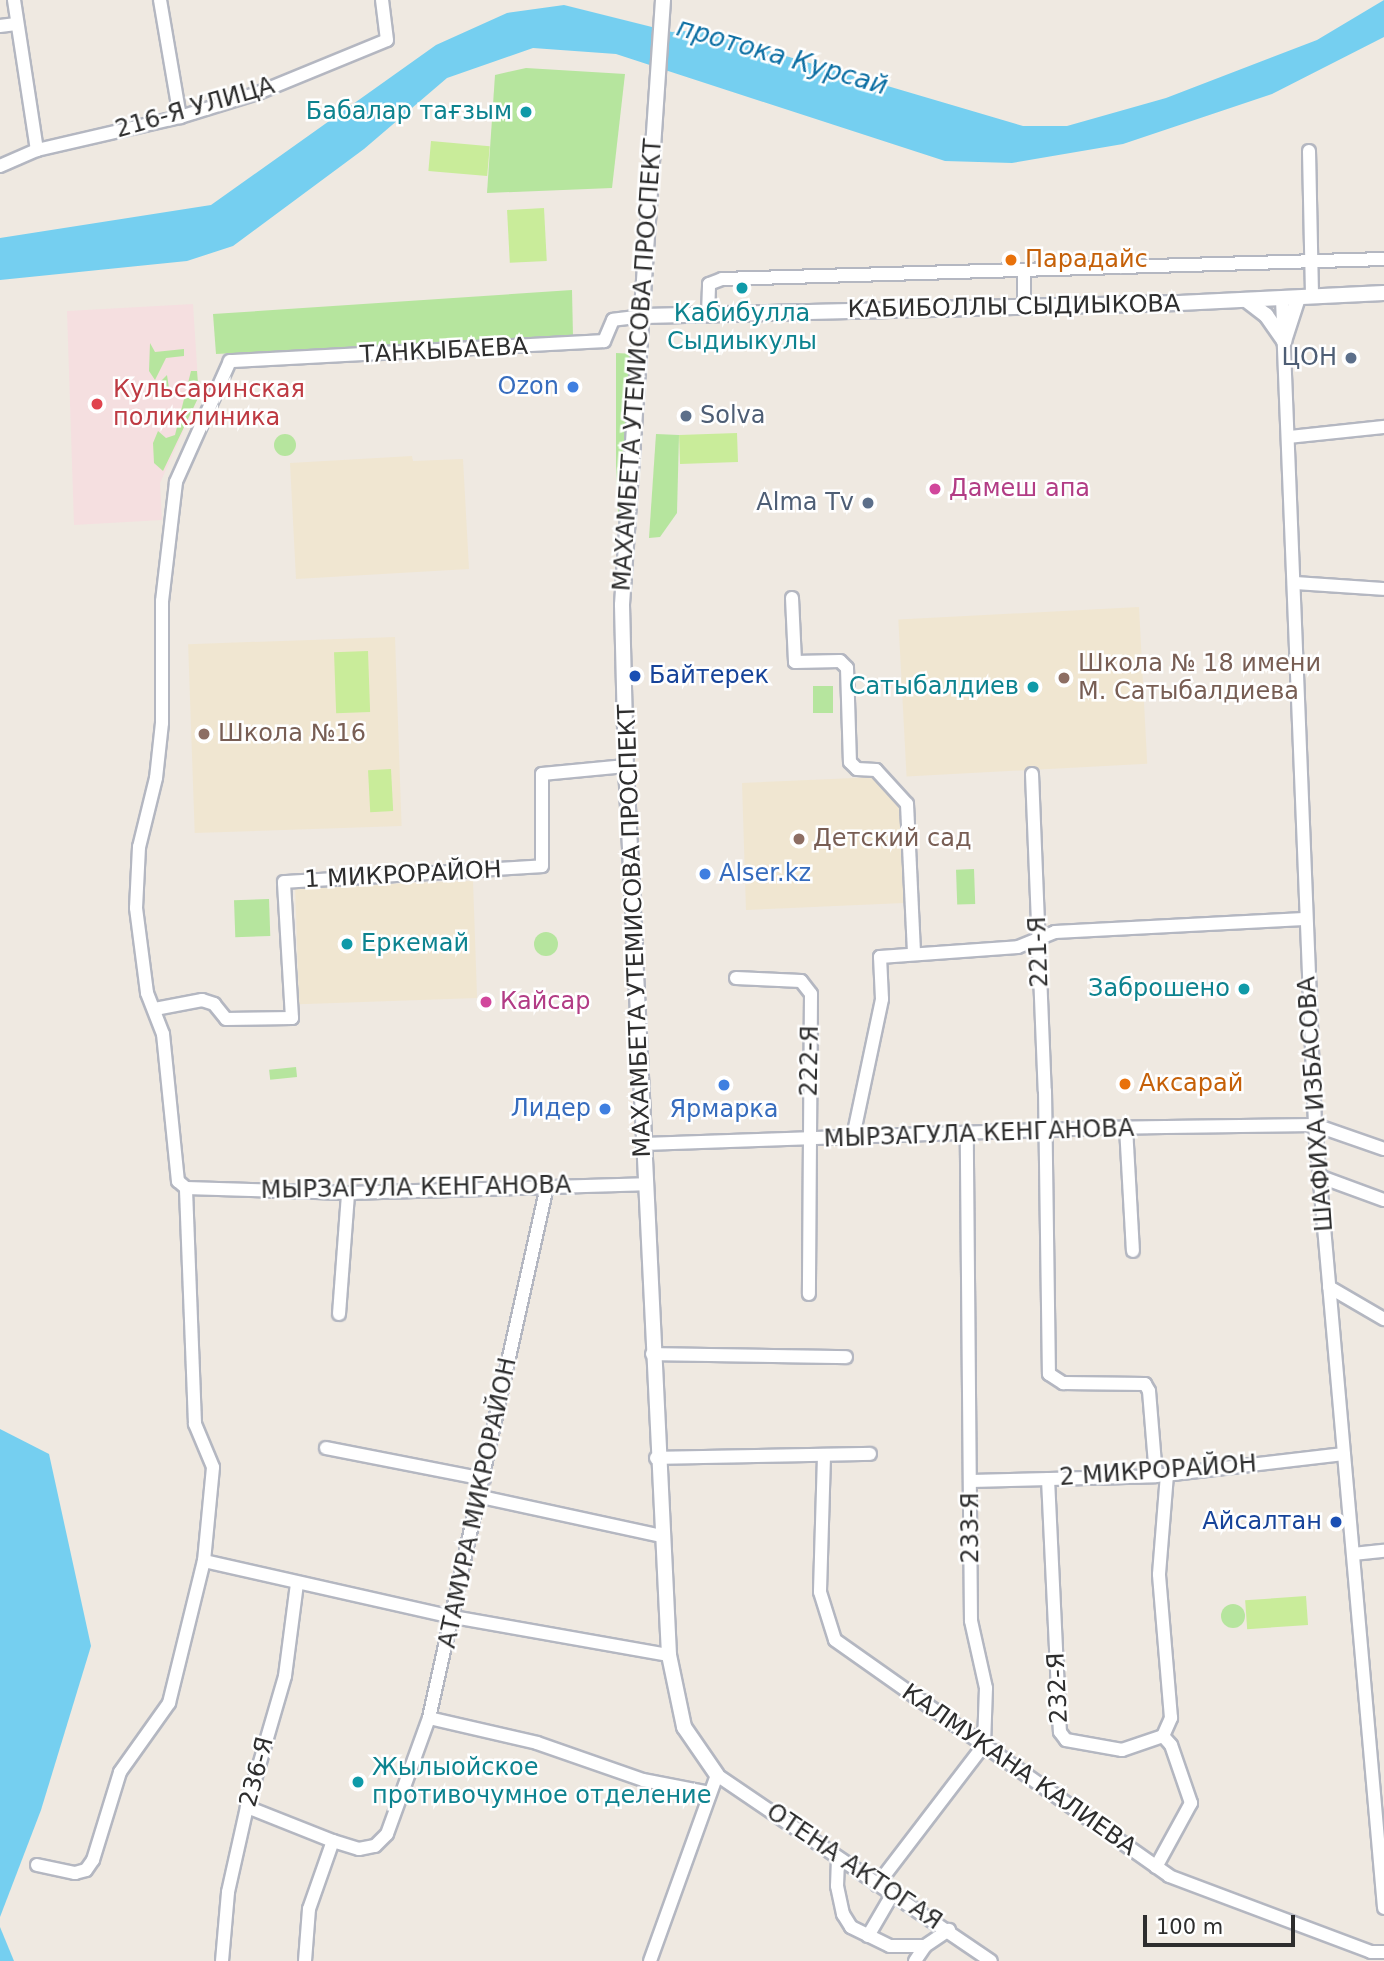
<!DOCTYPE html>
<meta charset="utf-8">
<style>
body{margin:0}
#map{position:relative;width:1384px;height:1961px;overflow:hidden;background:#efe9e1;font-family:"DejaVu Sans",sans-serif}
div>[style]{position:absolute}
[style*='--x']{left:calc(var(--x)*1px);top:calc(var(--y)*1px);width:calc(var(--w)*1px);rotate:calc(var(--a)*1deg)}
.education>*{inset:0;background:#f0e6d1;transform-origin:0 0}
.medical>*{inset:0;background:#f5dfe0}
.green>*{inset:0;background:#b6e59e;transform-origin:0 0}
.round{border-radius:50%}
.pitch>*{inset:0;background:#c9ec9a;transform-origin:0 0}
.water>*{inset:0;background:#75cff0}
.roads{filter:drop-shadow(2px 0 #b4b7c1) drop-shadow(-2px 0 #b4b7c1) drop-shadow(0 2px #b4b7c1) drop-shadow(0 -2px #b4b7c1)}
.minor>*{height:12px;margin:-6px;padding:0 6px;transform-origin:6px;border-radius:6px;background:#fff}
.tertiary>*{height:14px;margin:-7px;padding:0 7px;transform-origin:7px;border-radius:7px;background:#fff}
.dots>*{width:19px;height:19px;translate:-50% -50%;box-sizing:border-box;border:4px solid #fff;border-radius:50%}
span{translate:-50% -50%;white-space:nowrap;text-align:center;line-height:1.15;-webkit-text-stroke:5px #fff;paint-order:stroke}
.street-label{font-size:24px;color:#2e2e2e}
.culture-label{font-size:24px;color:#0d838f}
.right{translate:-100% -50%;text-align:right}
.left{translate:0 -50%;text-align:left}
.food-label{font-size:24px;color:#c56008}
.service-label{font-size:24px;color:#4e5e75}
.shop-label{font-size:24px;color:#366cbe}
.health-label{font-size:24px;color:#be3a42}
.hotel-label{font-size:24px;color:#b23c85}
.education-label{font-size:24px;color:#785e54}
.transit-label{font-size:24px;color:#164399}
.water-label{font-size:26px;color:#0d6fa3;font-style:italic}
.scale{position:absolute;left:1143px;top:1915px;width:152px;height:32px;box-sizing:border-box;border:4px solid #2e2e2e;border-top:0;padding-left:9px;font-size:21px;line-height:24px;white-space:nowrap;color:#2e2e2e;-webkit-text-stroke:5px #fff;paint-order:stroke}
</style>
<div id="map">
<div class="education">
<i style="clip-path:polygon(412px 456px,413px 461px,463px 459px,469px 569px,296px 579px,290px 463px)"></i>
<i style="left:1139px;top:607px;width:157px;height:241px;rotate:87deg"></i>
<i style="left:395px;top:637px;width:189px;height:207px;rotate:88deg"></i>
<i style="clip-path:polygon(878px 777px,901px 810px,904px 903px,746px 910px,742px 783px)"></i>
<i style="left:473px;top:881px;width:117px;height:178px;rotate:88deg"></i>
</div>
<div class="medical">
<i style="clip-path:polygon(193px 304px,199px 396px,160px 483px,162px 520px,74px 525px,67px 311px)"></i>
</div>
<div class="green">
<i style="clip-path:polygon(526px 68px,625px 74px,612px 188px,487px 193px,495px 75px)"></i>
<i style="clip-path:polygon(572px 290px,573px 337px,216px 354px,213px 314px)"></i>
<i style="clip-path:polygon(150px 343px,155px 352px,184px 349px,184px 356px,166px 358px,155px 380px,149px 371px)"></i>
<i style="clip-path:polygon(616px 353px,636px 354px,620px 560px,616px 464px)"></i>
<i style="clip-path:polygon(191px 371px,197px 371px,199px 396px,163px 471px,154px 463px,153px 443px,158px 431px,166px 438px,175px 435px)"></i>
<i style="clip-path:polygon(167px 375px,170px 395px,157px 399px,156px 386px)"></i>
<i class="round" style="left:274px;top:434px;width:22px;height:22px"></i>
<i style="clip-path:polygon(656px 434px,679px 435px,677px 513px,660px 537px,649px 538px)"></i>
<i style="left:813px;top:686px;width:20px;height:27px"></i>
<i style="left:974px;top:869px;width:35px;height:18px;rotate:88deg"></i>
<i style="left:269px;top:899px;width:37px;height:35px;rotate:88deg"></i>
<i class="round" style="left:534px;top:932px;width:24px;height:24px"></i>
<i style="left:296px;top:1067px;width:10px;height:27px;rotate:84deg"></i>
<i class="round" style="left:1221px;top:1604px;width:24px;height:24px"></i>
</div>
<div class="pitch">
<i style="left:431px;top:141px;width:59px;height:30px;rotate:5deg"></i>
<i style="left:544px;top:208px;width:53px;height:37px;rotate:87deg"></i>
<i style="left:737px;top:433px;width:29px;height:58px;rotate:88deg"></i>
<i style="left:368px;top:651px;width:61px;height:34px;rotate:88deg"></i>
<i style="left:391px;top:769px;width:42px;height:23px;rotate:87deg"></i>
<i style="left:1306px;top:1596px;width:29px;height:61px;rotate:86deg"></i>
</div>
<div class="water">
<i style="clip-path:polygon(1384px 0,1384px 37px,1272px 94px,1123px 144px,1012px 163px,945px 161px,616px 54px,533px 48px,447px 78px,364px 149px,233px 246px,187px 261px,0 280px,0 238px,211px 205px,436px 45px,507px 13px,564px 5px,672px 32px,698px 30px,1023px 126px,1067px 126px,1166px 98px,1317px 40px)"></i>
<i style="clip-path:polygon(0 1429px,49px 1454px,91px 1646px,41px 1810px,0 1917px)"></i>
<i style="clip-path:polygon(0 1927px,14px 1961px,0 1961px)"></i>
</div>
<div class="roads">
<div class="minor">
<i style="--x:14;--y:0;--w:152;--a:81.3"></i>
<i style="--x:160;--y:0;--w:119;--a:80.3"></i>
<i style="--x:0;--y:26;--w:16;--a:-7"></i>
<i style="--x:1309;--y:151;--w:146;--a:88.8"></i>
<i style="--x:0;--y:166;--w:40;--a:-23.4"></i>
<i style="--x:37;--y:150;--w:147;--a:-13"></i>
<i style="--x:180;--y:117;--w:82;--a:-17.1"></i>
<i style="--x:258;--y:93;--w:139;--a:-22.3"></i>
<i style="--x:387;--y:40;--w:40;--a:-97.1"></i>
<i style="--x:1024;--y:272;--w:35;--a:90"></i>
<i style="--x:1282;--y:299;--w:827;--a:87.71"></i>
<i style="--x:1315;--y:1125;--w:786;--a:84.96"></i>
<i style="--x:708;--y:315;--w:31;--a:-88"></i>
<i style="--x:709;--y:284;--w:14;--a:-21"></i>
<i style="--x:722;--y:279;--w:662;--a:-1.73"></i>
<i style="--x:644;--y:316;--w:31;--a:173"></i>
<i style="--x:613;--y:320;--w:23;--a:113"></i>
<i style="--x:604;--y:341;--w:375;--a:176.9"></i>
<i style="--x:230;--y:361;--w:133;--a:114.1"></i>
<i style="--x:176;--y:482;--w:120;--a:96.7"></i>
<i style="--x:162;--y:601;--w:122;--a:90"></i>
<i style="--x:162;--y:723;--w:55;--a:96.2"></i>
<i style="--x:156;--y:778;--w:71;--a:103.8"></i>
<i style="--x:139;--y:847;--w:61;--a:92.8"></i>
<i style="--x:136;--y:908;--w:86;--a:82.6"></i>
<i style="--x:147;--y:993;--w:44;--a:68.7"></i>
<i style="--x:163;--y:1034;--w:148;--a:84.2"></i>
<i style="--x:178;--y:1181;--w:11;--a:41"></i>
<i style="--x:186;--y:1188;--w:162;--a:1.8"></i>
<i style="--x:348;--y:1193;--w:297;--a:-1.7"></i>
<i style="--x:1289;--y:437;--w:96;--a:-6"></i>
<i style="--x:1294;--y:583;--w:90;--a:3.8"></i>
<i style="--x:792;--y:598;--w:64;--a:87.3"></i>
<i style="--x:795;--y:662;--w:45;--a:-1.3"></i>
<i style="--x:840;--y:661;--w:10;--a:45"></i>
<i style="--x:847;--y:668;--w:94;--a:88.2"></i>
<i style="--x:850;--y:762;--w:10;--a:45"></i>
<i style="--x:857;--y:769;--w:19;--a:3"></i>
<i style="--x:876;--y:770;--w:46;--a:47.6"></i>
<i style="--x:907;--y:804;--w:149;--a:87.3"></i>
<i style="--x:1032;--y:774;--w:317;--a:87.7"></i>
<i style="--x:1045;--y:1091;--w:283;--a:89.2"></i>
<i style="--x:1049;--y:1374;--w:17;--a:33"></i>
<i style="--x:1063;--y:1383;--w:82;--a:0.7"></i>
<i style="--x:1145;--y:1384;--w:8;--a:60"></i>
<i style="--x:1149;--y:1391;--w:85;--a:85.3"></i>
<i style="--x:736;--y:978;--w:65;--a:2.6"></i>
<i style="--x:801;--y:981;--w:16;--a:52"></i>
<i style="--x:811;--y:994;--w:300;--a:90.4"></i>
<i style="--x:155;--y:1009;--w:48;--a:-10.8"></i>
<i style="--x:202;--y:1000;--w:13;--a:18"></i>
<i style="--x:214;--y:1004;--w:19;--a:51"></i>
<i style="--x:226;--y:1019;--w:66;--a:-0.9"></i>
<i style="--x:292;--y:1018;--w:136;--a:-93.4"></i>
<i style="--x:284;--y:882;--w:258;--a:-3.5"></i>
<i style="--x:542;--y:866;--w:92;--a:-90"></i>
<i style="--x:542;--y:774;--w:84;--a:-5.4"></i>
<i style="--x:1126;--y:1127;--w:124;--a:86.8"></i>
<i style="--x:853;--y:1137;--w:141;--a:-78.1"></i>
<i style="--x:882;--y:999;--w:42;--a:-92.7"></i>
<i style="--x:880;--y:957;--w:138;--a:-4.1"></i>
<i style="--x:1018;--y:947;--w:40;--a:-22"></i>
<i style="--x:1055;--y:932;--w:249;--a:-3"></i>
<i style="--x:644;--y:1144;--w:457;--a:-2"></i>
<i style="--x:1101;--y:1128;--w:214;--a:-0.8"></i>
<i style="--x:1315;--y:1125;--w:73;--a:19.2"></i>
<i style="--x:1321;--y:1177;--w:67;--a:20.1"></i>
<i style="--x:1329;--y:1287;--w:64;--a:30.2"></i>
<i style="--x:339;--y:1314;--w:121;--a:-85.7"></i>
<i style="--x:652;--y:1354;--w:194;--a:0.9"></i>
<i style="--x:326;--y:1448;--w:161;--a:11.1"></i>
<i style="--x:824;--y:1456;--w:136;--a:91.7"></i>
<i style="--x:820;--y:1592;--w:50;--a:72.6"></i>
<i style="--x:835;--y:1640;--w:409;--a:35.2"></i>
<i style="--x:1169;--y:1876;--w:216;--a:20.6"></i>
<i style="--x:1371;--y:1952;--w:13;--a:0"></i>
<i style="--x:656;--y:1458;--w:214;--a:-1.1"></i>
<i style="--x:1048;--y:1479;--w:253;--a:87.3"></i>
<i style="--x:1060;--y:1732;--w:10;--a:53"></i>
<i style="--x:1066;--y:1740;--w:57;--a:10.1"></i>
<i style="--x:1122;--y:1750;--w:43;--a:-18.9"></i>
<i style="--x:1163;--y:1736;--w:20;--a:-66"></i>
<i style="--x:1171;--y:1718;--w:144;--a:-94.8"></i>
<i style="--x:1159;--y:1574;--w:100;--a:-85.4"></i>
<i style="--x:971;--y:1481;--w:185;--a:-1.5"></i>
<i style="--x:1156;--y:1476;--w:189;--a:-6.7"></i>
<i style="--x:481;--y:1497;--w:184;--a:12.2"></i>
<i style="--x:1353;--y:1554;--w:31;--a:-6"></i>
<i style="--x:204;--y:1561;--w:255;--a:12.7"></i>
<i style="--x:453;--y:1617;--w:219;--a:10"></i>
<i style="--x:429;--y:1718;--w:111;--a:13"></i>
<i style="--x:537;--y:1743;--w:112;--a:19.2"></i>
<i style="--x:643;--y:1780;--w:68;--a:11"></i>
<i style="--x:247;--y:1807;--w:92;--a:21.6"></i>
<i style="--x:838;--y:1858;--w:28;--a:92"></i>
<i style="--x:837;--y:1886;--w:29;--a:78"></i>
<i style="--x:843;--y:1914;--w:15;--a:58"></i>
<i style="--x:851;--y:1927;--w:43;--a:26"></i>
<i style="--x:890;--y:1946;--w:35;--a:0"></i>
<i style="--x:37;--y:1865;--w:39;--a:12"></i>
<i style="--x:75;--y:1873;--w:11;--a:-15"></i>
<i style="--x:86;--y:1870;--w:12;--a:-55"></i>
<i style="--x:93;--y:1860;--w:92;--a:-72.9"></i>
<i style="--x:120;--y:1772;--w:85;--a:-54.6"></i>
<i style="--x:169;--y:1703;--w:146;--a:-76.2"></i>
<i style="--x:204;--y:1561;--w:94;--a:-84.5"></i>
<i style="--x:213;--y:1467;--w:47;--a:-112.7"></i>
<i style="--x:195;--y:1424;--w:236;--a:-92.2"></i>
<i style="--x:1156;--y:1867;--w:73;--a:-61.3"></i>
<i style="--x:1191;--y:1803;--w:61;--a:-109"></i>
<i style="--x:1171;--y:1745;--w:12;--a:-132"></i>
<i style="--x:877;--y:1885;--w:176;--a:-52.6"></i>
<i style="--x:984;--y:1745;--w:57;--a:-88"></i>
<i style="--x:986;--y:1688;--w:69;--a:-102.6"></i>
<i style="--x:971;--y:1621;--w:488;--a:-90.5"></i>
<i style="--x:868;--y:1936;--w:48;--a:-59.7"></i>
<i style="--x:222;--y:1961;--w:69;--a:-85"></i>
<i style="--x:228;--y:1892;--w:87;--a:-77.4"></i>
<i style="--x:247;--y:1807;--w:136;--a:-73.8"></i>
<i style="--x:285;--y:1676;--w:93;--a:-82.6"></i>
<i style="--x:305;--y:1961;--w:52;--a:-85.6"></i>
<i style="--x:309;--y:1909;--w:72;--a:-70.6"></i>
<i style="--x:333;--y:1841;--w:27;--a:17"></i>
<i style="--x:359;--y:1849;--w:16;--a:-11"></i>
<i style="--x:375;--y:1846;--w:17;--a:-45"></i>
<i style="--x:387;--y:1834;--w:123;--a:-70.1"></i>
<i style="--x:429;--y:1718;--w:545;--a:-77.49"></i>
<i style="--x:650;--y:1961;--w:198;--a:-70.2"></i>
<i style="--x:717;--y:1775;--w:331;--a:34.2"></i>
<i style="--x:915;--y:1961;--w:18;--a:-56"></i>
<i style="--x:925;--y:1946;--w:29;--a:-34"></i>
</div>
<div class="tertiary">
<i style="--x:663;--y:0;--w:606;--a:93.88"></i>
<i style="--x:622;--y:605;--w:161;--a:88.6"></i>
<i style="--x:626;--y:766;--w:890;--a:87.23"></i>
<i style="--x:669;--y:1655;--w:74;--a:78.2"></i>
<i style="--x:684;--y:1727;--w:58;--a:55.5"></i>
<i style="--x:1246;--y:300;--w:25;--a:37"></i>
<i style="--x:1266;--y:315;--w:32;--a:55"></i>
<i style="--x:1284;--y:341;--w:45;--a:-72"></i>
<i style="--x:644;--y:316;--w:535;--a:-1.39"></i>
<i style="--x:1179;--y:303;--w:205;--a:-2.8"></i>
</div>
</div>
<div class="dots">
<i style="left:526px;top:112px;background:#0f9aa8"></i>
<i style="left:1011px;top:260px;background:#e8710a"></i>
<i style="left:742px;top:288px;background:#0f9aa8"></i>
<i style="left:1351px;top:358px;background:#5c6f8a"></i>
<i style="left:573px;top:387px;background:#3f7fe0"></i>
<i style="left:97px;top:404px;background:#e0444e"></i>
<i style="left:686px;top:416px;background:#5c6f8a"></i>
<i style="left:935px;top:489px;background:#d1479c"></i>
<i style="left:868px;top:503px;background:#5c6f8a"></i>
<i style="left:635px;top:676px;background:#1a4fb4"></i>
<i style="left:1064px;top:678px;background:#8d6e63"></i>
<i style="left:1033px;top:687px;background:#0f9aa8"></i>
<i style="left:204px;top:734px;background:#8d6e63"></i>
<i style="left:799px;top:839px;background:#8d6e63"></i>
<i style="left:705px;top:874px;background:#3f7fe0"></i>
<i style="left:347px;top:944px;background:#0f9aa8"></i>
<i style="left:1244px;top:989px;background:#0f9aa8"></i>
<i style="left:486px;top:1002px;background:#d1479c"></i>
<i style="left:1125px;top:1084px;background:#e8710a"></i>
<i style="left:724px;top:1085px;background:#3f7fe0"></i>
<i style="left:605px;top:1109px;background:#3f7fe0"></i>
<i style="left:1336px;top:1522px;background:#1a4fb4"></i>
<i style="left:358px;top:1782px;background:#0f9aa8"></i>
</div>
<div class="street-label">
<span style="left:195px;top:108px;rotate:-16deg">216-Я УЛИЦА</span>
<span style="left:1014px;top:307px;rotate:-1deg">КАБИБОЛЛЫ СЫДИЫКОВА</span>
<span style="left:444px;top:351px;rotate:-3deg">ТАНКЫБАЕВА</span>
<span style="left:638px;top:365px;rotate:-86deg">МАХАМБЕТА УТЕМИСОВА ПРОСПЕКТ</span>
<span style="left:403px;top:875px;rotate:-3deg">1 МИКРОРАЙОН</span>
<span style="left:635px;top:931px;rotate:-92deg">МАХАМБЕТА УТЕМИСОВА ПРОСПЕКТ</span>
<span style="left:1039px;top:952px;rotate:-92deg">221-Я</span>
<span style="left:810px;top:1061px;rotate:-89deg">222-Я</span>
<span style="left:1316px;top:1104px;rotate:-94deg">ШАФИХА ИЗБАСОВА</span>
<span style="left:979px;top:1134px;rotate:-2deg">МЫРЗАГУЛА КЕНГАНОВА</span>
<span style="left:416px;top:1188px;rotate:-1deg">МЫРЗАГУЛА КЕНГАНОВА</span>
<span style="left:1158px;top:1471px;rotate:-4deg">2 МИКРОРАЙОН</span>
<span style="left:478px;top:1503px;rotate:-78deg">АТАМУРА МИКРОРАЙОН</span>
<span style="left:971px;top:1528px;rotate:-90deg">233-Я</span>
<span style="left:1058px;top:1688px;rotate:-93deg">232-Я</span>
<span style="left:1019px;top:1770px;rotate:35deg">КАЛМУКАНА КАЛИЕВА</span>
<span style="left:257px;top:1772px;rotate:-75deg">236-Я</span>
<span style="left:854px;top:1867px;rotate:34deg">ОТЕНА АКТОГАЯ</span>
</div>
<div class="culture-label">
<span class="right" style="left:512px;top:112px">Бабалар тағзым</span>
<span style="left:742px;top:328px">Кабибулла<br>Сыдиыкулы</span>
<span class="right" style="left:1019px;top:687px">Сатыбалдиев</span>
<span class="left" style="left:361px;top:944px">Еркемай</span>
<span class="right" style="left:1230px;top:989px">Заброшено</span>
<span class="left" style="left:372px;top:1782px">Жылыойское<br>противочумное отделение</span>
</div>
<div class="food-label">
<span class="left" style="left:1025px;top:260px">Парадайс</span>
<span class="left" style="left:1139px;top:1084px">Аксарай</span>
</div>
<div class="service-label">
<span class="right" style="left:1337px;top:358px">ЦОН</span>
<span class="left" style="left:700px;top:416px">Solva</span>
<span class="right" style="left:854px;top:503px">Alma Tv</span>
</div>
<div class="shop-label">
<span class="right" style="left:559px;top:387px">Ozon</span>
<span class="left" style="left:719px;top:874px">Alser.kz</span>
<span class="right" style="left:591px;top:1109px">Лидер</span>
<span style="left:724px;top:1110px">Ярмарка</span>
</div>
<div class="health-label">
<span class="left" style="left:113px;top:404px">Кульсаринская<br>поликлиника</span>
</div>
<div class="hotel-label">
<span class="left" style="left:949px;top:489px">Дамеш апа</span>
<span class="left" style="left:500px;top:1002px">Кайсар</span>
</div>
<div class="education-label">
<span class="left" style="left:1078px;top:678px">Школа № 18 имени<br>М. Сатыбалдиева</span>
<span class="left" style="left:218px;top:734px">Школа №16</span>
<span class="left" style="left:813px;top:839px">Детский сад</span>
</div>
<div class="transit-label">
<span class="left" style="left:649px;top:676px">Байтерек</span>
<span class="right" style="left:1322px;top:1522px">Айсалтан</span>
</div>
<div class="water-label">
<span style="left:782px;top:57px;rotate:16deg">протока Курсай</span>
</div>
<div class="scale">100 m</div>
</div>
